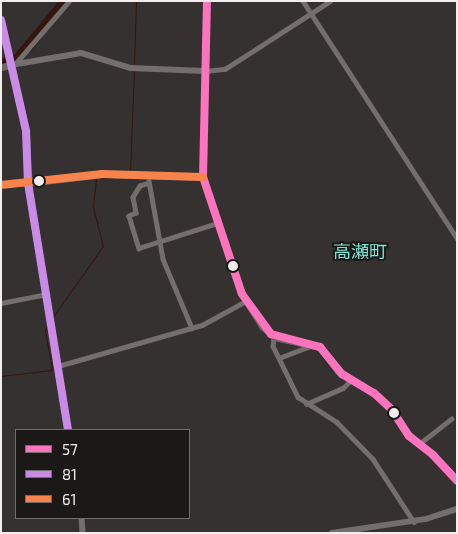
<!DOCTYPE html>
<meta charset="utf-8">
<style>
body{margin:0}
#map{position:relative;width:458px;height:534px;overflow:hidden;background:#343130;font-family:"Exo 2","Noto Sans JP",sans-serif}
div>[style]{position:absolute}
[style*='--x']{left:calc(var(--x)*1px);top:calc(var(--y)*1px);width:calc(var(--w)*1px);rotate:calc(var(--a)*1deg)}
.stream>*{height:1px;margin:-0.5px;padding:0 0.5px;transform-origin:0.5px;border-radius:0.5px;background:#33160e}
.river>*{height:8px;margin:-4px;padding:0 4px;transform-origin:4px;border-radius:4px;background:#33160e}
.minor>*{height:4.5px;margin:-2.25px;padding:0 2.25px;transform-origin:2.25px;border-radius:2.25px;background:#746e6c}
.tertiary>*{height:5.5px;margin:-2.75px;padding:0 2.75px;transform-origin:2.75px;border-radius:2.75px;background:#746e6c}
.secondary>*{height:7px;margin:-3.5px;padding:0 3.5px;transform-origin:3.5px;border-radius:3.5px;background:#6d6765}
.bus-1>*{height:8px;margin:-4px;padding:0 4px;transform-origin:4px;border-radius:4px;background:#fc73be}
.bus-2>*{height:8px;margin:-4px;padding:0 4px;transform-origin:4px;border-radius:4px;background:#ca8be6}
.bus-3>*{height:8px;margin:-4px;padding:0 4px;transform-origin:4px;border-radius:4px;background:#f8844c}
.dots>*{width:14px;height:14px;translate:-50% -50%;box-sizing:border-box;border:2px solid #1b1818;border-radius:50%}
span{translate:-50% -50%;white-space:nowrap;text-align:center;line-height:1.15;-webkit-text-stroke:4px #1b1818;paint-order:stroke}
.neighbourhood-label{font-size:18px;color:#7ae3d5}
.frame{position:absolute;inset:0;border:2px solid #f2eeed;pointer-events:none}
.legend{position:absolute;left:15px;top:429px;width:175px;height:90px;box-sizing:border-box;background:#1b1818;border:1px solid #716e6d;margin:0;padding:6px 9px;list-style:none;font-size:15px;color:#f2eeed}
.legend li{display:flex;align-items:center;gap:10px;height:25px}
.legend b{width:25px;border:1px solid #716e6d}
</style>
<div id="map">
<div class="stream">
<i style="--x:30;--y:51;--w:16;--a:-52"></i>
<i style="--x:134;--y:65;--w:64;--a:-88.2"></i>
<i style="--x:130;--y:173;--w:104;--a:-87.8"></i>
<i style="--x:100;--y:178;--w:13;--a:0"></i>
<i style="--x:52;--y:318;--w:88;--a:-54.7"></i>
<i style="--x:103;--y:246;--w:40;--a:-104.4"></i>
<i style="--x:93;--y:207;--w:29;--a:-84"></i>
<i style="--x:1;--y:376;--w:51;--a:-6.7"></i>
<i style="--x:52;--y:370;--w:41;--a:-99.9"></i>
<i style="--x:45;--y:330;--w:8;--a:-60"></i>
</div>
<div class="river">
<i style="--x:1;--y:63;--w:17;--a:-17"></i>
<i style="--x:17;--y:58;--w:74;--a:-50.5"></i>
</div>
<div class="minor">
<i style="--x:303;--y:1;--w:283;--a:57"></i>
<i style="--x:15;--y:64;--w:83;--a:-49.4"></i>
<i style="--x:205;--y:71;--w:20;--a:-6"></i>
<i style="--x:225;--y:69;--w:125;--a:-32.9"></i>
<i style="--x:149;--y:181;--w:79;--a:79.8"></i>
<i style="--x:163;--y:259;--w:75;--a:67.2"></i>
<i style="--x:149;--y:183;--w:9;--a:162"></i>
<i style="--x:140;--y:186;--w:13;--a:122"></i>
<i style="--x:133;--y:197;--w:16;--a:79"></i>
<i style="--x:136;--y:213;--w:8;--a:157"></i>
<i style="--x:129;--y:216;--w:34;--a:73"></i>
<i style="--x:139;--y:248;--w:83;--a:-17.6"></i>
<i style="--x:1;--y:303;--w:47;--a:-11.1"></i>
<i style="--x:274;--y:337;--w:9;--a:96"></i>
<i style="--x:273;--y:346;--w:57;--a:63.9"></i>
<i style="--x:298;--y:397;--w:46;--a:32.7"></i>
<i style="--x:337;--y:422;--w:52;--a:45.8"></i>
<i style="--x:373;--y:459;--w:75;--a:56.9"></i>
<i style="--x:279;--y:358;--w:34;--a:-21"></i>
<i style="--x:58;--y:366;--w:150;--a:-15.9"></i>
<i style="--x:202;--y:325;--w:50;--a:-28.6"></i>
<i style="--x:306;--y:404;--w:40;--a:-23.4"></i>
<i style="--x:343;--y:388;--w:11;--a:-45"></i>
<i style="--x:419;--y:444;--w:41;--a:-38"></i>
</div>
<div class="tertiary">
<i style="--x:1;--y:20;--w:46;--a:77.5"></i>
<i style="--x:11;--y:65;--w:71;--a:-9.7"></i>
<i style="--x:81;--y:53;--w:52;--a:16.7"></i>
<i style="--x:131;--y:68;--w:74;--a:2.3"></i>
<i style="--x:203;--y:177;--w:176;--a:-88.7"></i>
<i style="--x:1;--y:185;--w:27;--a:-4"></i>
<i style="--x:28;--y:183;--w:250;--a:80.8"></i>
<i style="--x:82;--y:518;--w:15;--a:86"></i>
<i style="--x:332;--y:533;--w:95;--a:-8.5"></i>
<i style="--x:426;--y:519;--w:33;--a:-18"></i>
</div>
<div class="secondary">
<i style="--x:1;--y:67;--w:10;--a:-11"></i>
<i style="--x:11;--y:65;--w:68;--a:77.2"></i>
<i style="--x:26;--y:131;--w:52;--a:87.8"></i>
<i style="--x:28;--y:183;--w:75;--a:-6.9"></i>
<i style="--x:102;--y:174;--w:101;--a:1.7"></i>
<i style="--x:203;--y:177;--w:123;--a:71.6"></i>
<i style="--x:242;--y:294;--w:39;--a:58"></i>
<i style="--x:263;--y:327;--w:15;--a:42"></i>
<i style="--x:274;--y:337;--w:47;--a:12.3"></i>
<i style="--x:320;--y:347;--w:30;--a:53"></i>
<i style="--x:338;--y:371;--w:42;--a:31.4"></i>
<i style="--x:374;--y:393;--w:25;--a:43"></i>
<i style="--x:392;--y:410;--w:31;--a:57"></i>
<i style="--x:409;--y:436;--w:31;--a:38"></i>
<i style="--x:433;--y:455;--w:35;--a:47"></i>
</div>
<div class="bus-1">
<i style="--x:207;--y:1;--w:176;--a:91.3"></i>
<i style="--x:203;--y:177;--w:123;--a:71.6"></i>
<i style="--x:242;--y:294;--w:49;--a:54.1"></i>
<i style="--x:271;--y:334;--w:51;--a:14.9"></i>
<i style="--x:320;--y:347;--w:35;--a:51"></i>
<i style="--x:342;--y:374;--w:37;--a:31"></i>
<i style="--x:374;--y:393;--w:25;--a:43"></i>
<i style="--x:392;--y:410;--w:31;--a:57"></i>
<i style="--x:409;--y:436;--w:31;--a:38"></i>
<i style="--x:433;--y:455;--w:35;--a:47"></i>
</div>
<div class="bus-2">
<i style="--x:1;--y:20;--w:114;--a:77.3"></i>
<i style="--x:26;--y:131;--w:52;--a:87.8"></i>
<i style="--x:28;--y:183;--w:250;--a:80.8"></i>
</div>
<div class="bus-3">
<i style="--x:1;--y:185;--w:102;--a:-6.2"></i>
<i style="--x:102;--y:174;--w:101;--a:1.7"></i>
</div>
<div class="dots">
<i style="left:39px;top:181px;background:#f2eeed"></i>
<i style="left:233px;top:266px;background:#f2eeed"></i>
<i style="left:394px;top:413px;background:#f2eeed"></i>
</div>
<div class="neighbourhood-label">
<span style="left:360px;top:251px">高瀬町</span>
</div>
<div class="frame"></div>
<ul class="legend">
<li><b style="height:6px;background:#fc73be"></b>57</li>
<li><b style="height:6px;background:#ca8be6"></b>81</li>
<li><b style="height:6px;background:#f8844c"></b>61</li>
</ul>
</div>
